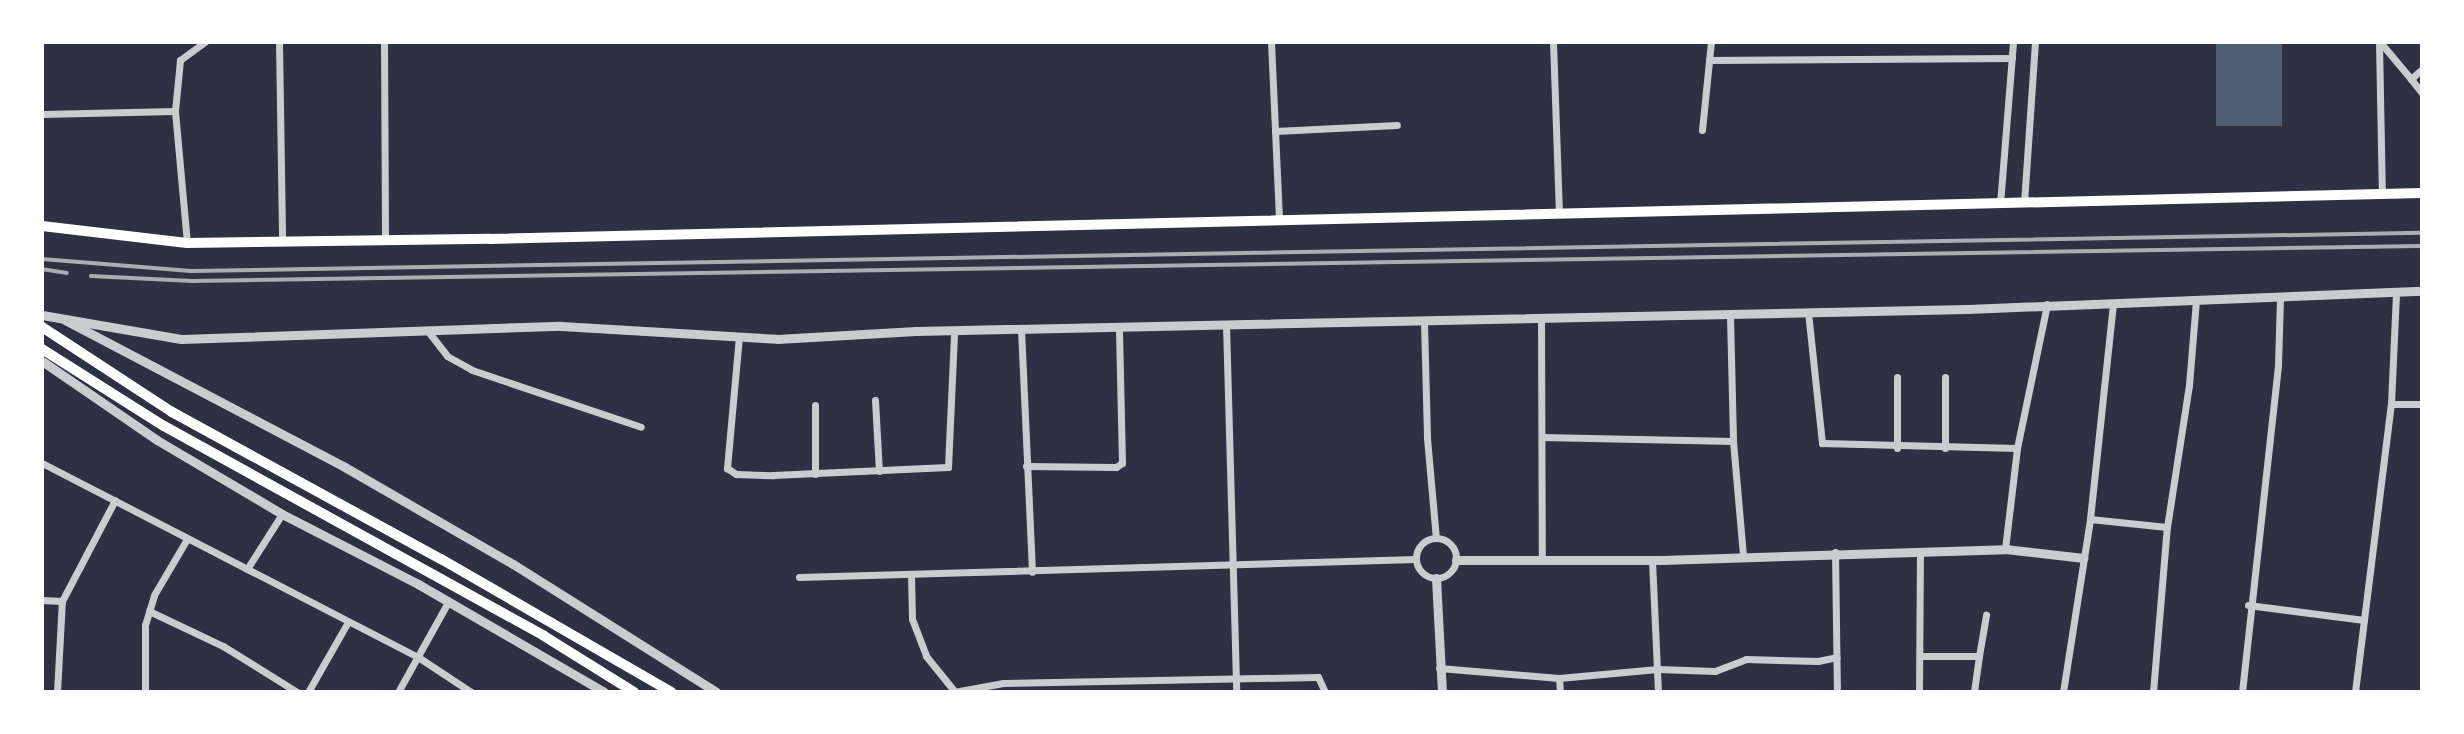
<!DOCTYPE html>
<style>
body{margin:0}
#map{position:relative;width:2464px;height:734px;overflow:hidden;background:#2d3142;font-family:Roboto,sans-serif}
div>[style]{position:absolute}
[style*='--x']{left:calc(var(--x)*1px);top:calc(var(--y)*1px);width:calc(var(--w)*1px);rotate:calc(var(--a)*1deg)}
.water>*{inset:0;background:#4f5d75;transform-origin:0 0}
.minor>*{height:7px;margin:-3.5px;padding:0 3.5px;transform-origin:3.5px;border-radius:3.5px;background:#caccd0}
.minor>.ring{margin:-3.5px;padding:0;box-sizing:content-box;background:none;border:7px solid #caccd0;border-radius:50%}
.tertiary>*{height:9px;margin:-4.5px;padding:0 4.5px;transform-origin:4.5px;border-radius:4.5px;background:#caccd0}
.secondary>*{height:10px;margin:-5px;padding:0 5px;transform-origin:5px;border-radius:5px;background:#fff}
.rail>*{height:3.5px;margin:-1.75px;padding:0 1.75px;transform-origin:1.75px;border-radius:1.75px;background:#abadb3}
span{translate:-50% -50%;white-space:nowrap;text-align:center;line-height:1.15;-webkit-text-stroke:5px #fff;paint-order:stroke}
.frame{position:absolute;inset:0;border:44px solid #fff;pointer-events:none}
</style>
<div id="map">
<div class="water">
<i style="left:2216px;top:42px;width:66px;height:84px"></i>
</div>
<div class="minor">
<i style="--x:279;--y:42;--w:198;--a:89.1"></i>
<i style="--x:384;--y:42;--w:197;--a:89.7"></i>
<i style="--x:1271;--y:42;--w:178;--a:87.4"></i>
<i style="--x:1553;--y:42;--w:172;--a:88"></i>
<i style="--x:2379;--y:42;--w:152;--a:88.9"></i>
<i style="--x:2380;--y:42;--w:48;--a:50"></i>
<i style="--x:1709;--y:60;--w:303;--a:-0.4"></i>
<i style="--x:2422;--y:69;--w:15;--a:138"></i>
<i style="--x:2411;--y:79;--w:18;--a:52"></i>
<i style="--x:42;--y:114;--w:133;--a:-1.3"></i>
<i style="--x:1702;--y:130;--w:88;--a:-84.2"></i>
<i style="--x:1275;--y:131;--w:122;--a:-2.8"></i>
<i style="--x:2024;--y:203;--w:161;--a:-86.1"></i>
<i style="--x:2000;--y:204;--w:163;--a:-85.4"></i>
<i style="--x:187;--y:243;--w:133;--a:-95.2"></i>
<i style="--x:175;--y:111;--w:51;--a:-84.4"></i>
<i style="--x:180;--y:60;--w:31;--a:-36"></i>
<i style="--x:1808;--y:312;--w:132;--a:83.9"></i>
<i style="--x:1822;--y:443;--w:195;--a:1.5"></i>
<i style="--x:1730;--y:316;--w:125;--a:88.6"></i>
<i style="--x:1733;--y:441;--w:115;--a:85"></i>
<i style="--x:1541;--y:318;--w:242;--a:89.8"></i>
<i style="--x:1424;--y:322;--w:116;--a:88.5"></i>
<i style="--x:1427;--y:438;--w:100;--a:84.9"></i>
<i style="--x:1226;--y:324;--w:368;--a:88.4"></i>
<i style="--x:1021;--y:329;--w:243;--a:87.4"></i>
<i style="--x:427;--y:330;--w:33;--a:52"></i>
<i style="--x:447;--y:356;--w:29;--a:29"></i>
<i style="--x:472;--y:370;--w:178;--a:18.6"></i>
<i style="--x:739;--y:336;--w:133;--a:95.2"></i>
<i style="--x:727;--y:468;--w:11;--a:34"></i>
<i style="--x:736;--y:474;--w:37;--a:2"></i>
<i style="--x:773;--y:475;--w:175;--a:-2.6"></i>
<i style="--x:948;--y:467;--w:134;--a:-87.4"></i>
<i style="--x:1945;--y:377;--w:71;--a:90"></i>
<i style="--x:875;--y:400;--w:71;--a:86.8"></i>
<i style="--x:2391;--y:404;--w:31;--a:0"></i>
<i style="--x:815;--y:405;--w:69;--a:90"></i>
<i style="--x:1542;--y:437;--w:191;--a:1.2"></i>
<i style="--x:1897;--y:448;--w:71;--a:-90"></i>
<i style="--x:42;--y:463;--w:423;--a:27.3"></i>
<i style="--x:418;--y:657;--w:64;--a:33.4"></i>
<i style="--x:1026;--y:466;--w:90;--a:0.6"></i>
<i style="--x:1116;--y:467;--w:7;--a:-34"></i>
<i style="--x:1122;--y:463;--w:134;--a:-91.3"></i>
<i style="--x:2090;--y:519;--w:77;--a:5.9"></i>
<i class="ring" style="left:1416px;top:538px;width:33px;height:33px"></i>
<i style="--x:2005;--y:549;--w:102;--a:-83.2"></i>
<i style="--x:2017;--y:448;--w:147;--a:-78.2"></i>
<i style="--x:1835;--y:552;--w:140;--a:89.2"></i>
<i style="--x:1652;--y:560;--w:132;--a:87.4"></i>
<i style="--x:247;--y:569;--w:65;--a:-57.5"></i>
<i style="--x:911;--y:574;--w:45;--a:88.7"></i>
<i style="--x:912;--y:619;--w:40;--a:69"></i>
<i style="--x:926;--y:656;--w:46;--a:51.1"></i>
<i style="--x:799;--y:577;--w:617;--a:-1.67"></i>
<i style="--x:42;--y:600;--w:20;--a:3"></i>
<i style="--x:62;--y:601;--w:114;--a:-62.3"></i>
<i style="--x:2248;--y:605;--w:117;--a:7.4"></i>
<i style="--x:149;--y:611;--w:82;--a:25.3"></i>
<i style="--x:223;--y:646;--w:87;--a:31.9"></i>
<i style="--x:1920;--y:656;--w:59;--a:0"></i>
<i style="--x:1979;--y:656;--w:36;--a:98"></i>
<i style="--x:1979;--y:656;--w:42;--a:-80.3"></i>
<i style="--x:1439;--y:668;--w:120;--a:4.8"></i>
<i style="--x:1559;--y:678;--w:99;--a:-5.2"></i>
<i style="--x:1658;--y:669;--w:57;--a:2"></i>
<i style="--x:1715;--y:671;--w:33;--a:-21"></i>
<i style="--x:1746;--y:659;--w:72;--a:1.6"></i>
<i style="--x:1818;--y:661;--w:19;--a:-12"></i>
<i style="--x:1559;--y:678;--w:14;--a:86"></i>
<i style="--x:57;--y:692;--w:91;--a:-86.9"></i>
<i style="--x:145;--y:692;--w:67;--a:-90"></i>
<i style="--x:145;--y:625;--w:31;--a:-73"></i>
<i style="--x:154;--y:595;--w:65;--a:-59.5"></i>
<i style="--x:308;--y:692;--w:81;--a:-60.3"></i>
<i style="--x:398;--y:692;--w:103;--a:-60.9"></i>
<i style="--x:954;--y:692;--w:50;--a:-10.4"></i>
<i style="--x:1003;--y:683;--w:315;--a:-1.1"></i>
<i style="--x:1318;--y:677;--w:17;--a:65"></i>
<i style="--x:1919;--y:692;--w:141;--a:-89.6"></i>
<i style="--x:2063;--y:692;--w:175;--a:-81.1"></i>
<i style="--x:2090;--y:519;--w:217;--a:-83.9"></i>
<i style="--x:2153;--y:692;--w:166;--a:-85.2"></i>
<i style="--x:2167;--y:527;--w:144;--a:-81.2"></i>
<i style="--x:2189;--y:385;--w:85;--a:-85.3"></i>
<i style="--x:2242;--y:692;--w:329;--a:-83.7"></i>
<i style="--x:2278;--y:365;--w:68;--a:-88.3"></i>
<i style="--x:2355;--y:692;--w:290;--a:-82.9"></i>
<i style="--x:2391;--y:404;--w:111;--a:-87.4"></i>
</div>
<div class="tertiary">
<i style="--x:42;--y:315;--w:141;--a:9.8"></i>
<i style="--x:181;--y:339;--w:380;--a:-2"></i>
<i style="--x:561;--y:326;--w:216;--a:3.4"></i>
<i style="--x:777;--y:339;--w:139;--a:-3.3"></i>
<i style="--x:916;--y:331;--w:1052;--a:-1.2"></i>
<i style="--x:1968;--y:309;--w:454;--a:-2.3"></i>
<i style="--x:65;--y:320;--w:314;--a:27.7"></i>
<i style="--x:343;--y:466;--w:196;--a:30"></i>
<i style="--x:513;--y:564;--w:240;--a:32.2"></i>
<i style="--x:42;--y:361;--w:140;--a:34.5"></i>
<i style="--x:157;--y:440;--w:145;--a:30.6"></i>
<i style="--x:282;--y:514;--w:153;--a:27.2"></i>
<i style="--x:418;--y:584;--w:215;--a:30.1"></i>
<i style="--x:1456;--y:560;--w:205;--a:0"></i>
<i style="--x:1661;--y:560;--w:344;--a:-1.8"></i>
<i style="--x:2005;--y:549;--w:79;--a:6.6"></i>
<i style="--x:1436;--y:578;--w:114;--a:87"></i>
</div>
<div class="secondary">
<i style="--x:42;--y:226;--w:146;--a:6.7"></i>
<i style="--x:187;--y:243;--w:303;--a:-0.8"></i>
<i style="--x:490;--y:239;--w:1933;--a:-1.36"></i>
<i style="--x:42;--y:327;--w:155;--a:33.2"></i>
<i style="--x:172;--y:412;--w:307;--a:28.7"></i>
<i style="--x:441;--y:559;--w:266;--a:30"></i>
<i style="--x:42;--y:349;--w:144;--a:32.3"></i>
<i style="--x:164;--y:426;--w:434;--a:28.9"></i>
<i style="--x:544;--y:636;--w:106;--a:31.9"></i>
</div>
<div class="rail">
<i style="--x:42;--y:259;--w:149;--a:4.6"></i>
<i style="--x:191;--y:271;--w:2231;--a:-0.98"></i>
<i style="--x:42;--y:269;--w:25;--a:9"></i>
<i style="--x:91;--y:276;--w:101;--a:2.8"></i>
<i style="--x:192;--y:281;--w:2230;--a:-0.9"></i>
</div>
<div class="frame"></div>
</div>
